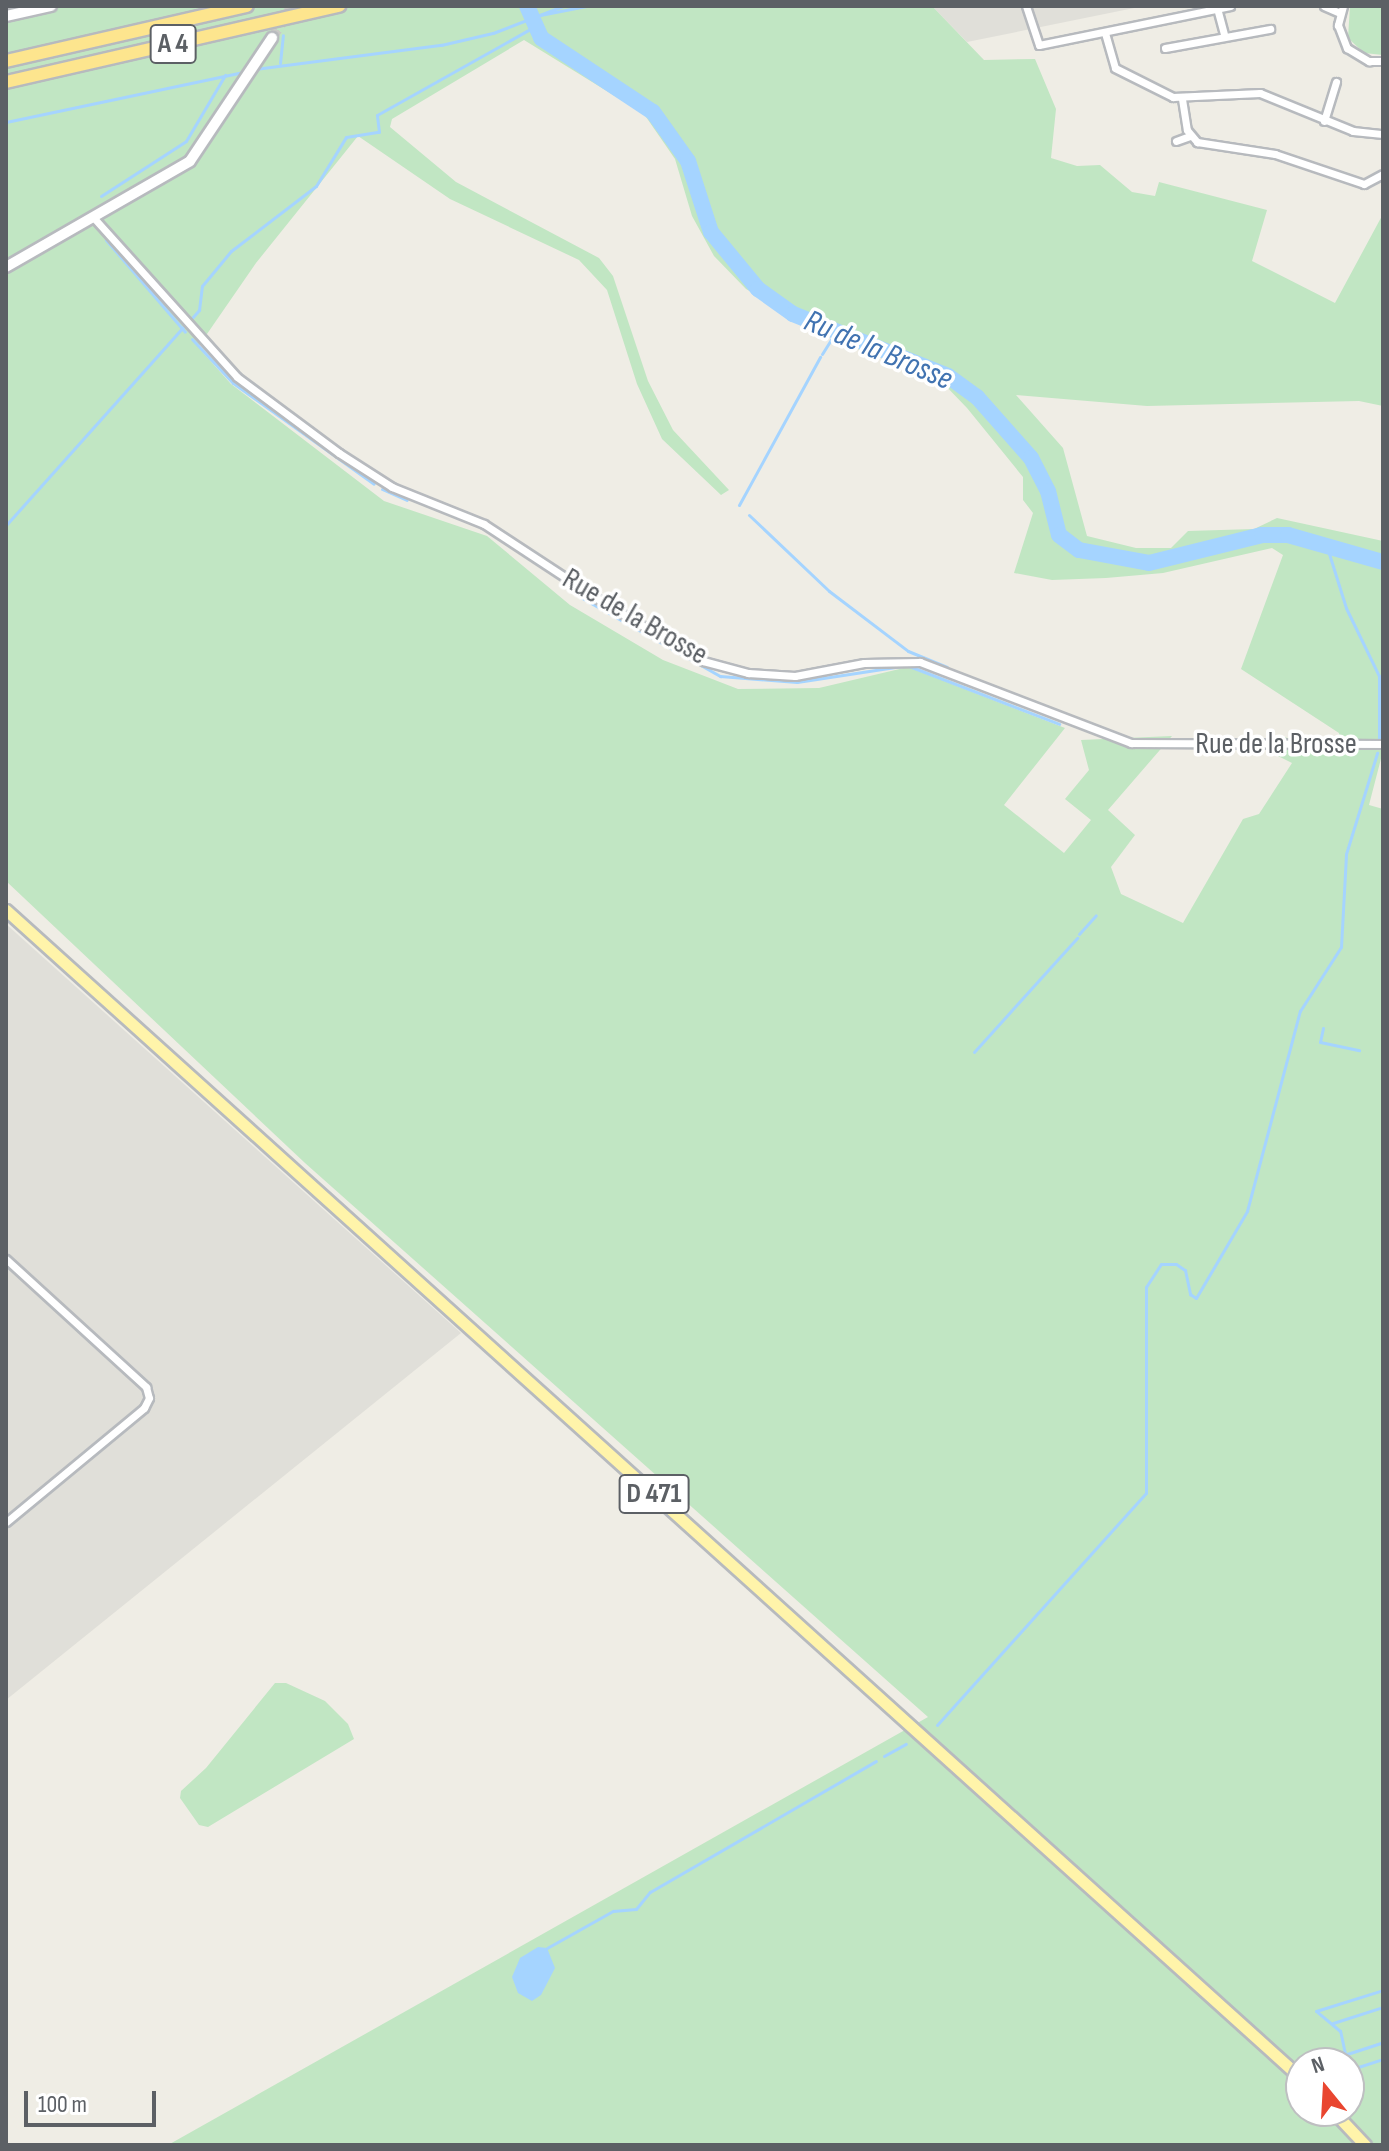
<!DOCTYPE html>
<style>
body{margin:0}
#map{position:relative;width:1389px;height:2151px;overflow:hidden;background:#efede5;font-family:"Sofia Sans Condensed",sans-serif}
div>[style]{position:absolute}
[style*='--x']{left:calc(var(--x)*1px);top:calc(var(--y)*1px);width:calc(var(--w)*1px);rotate:calc(var(--a)*1deg)}
.industrial>*{inset:0;background:#e0dfd9}
.green>*{inset:0;background:#c1e6c3}
.water>*{inset:0;background:#a5d4ff}
.stream>*{height:3px;margin:-1.5px;padding:0 1.5px;transform-origin:1.5px;border-radius:1.5px;background:#a5d4ff}
.river>*{height:16px;margin:-8px;padding:0 8px;transform-origin:8px;border-radius:8px;background:#a5d4ff}
.secondary-tunnel>*{height:10px;margin-top:-5px;transform-origin:0;background:repeating-linear-gradient(90deg,#cacac5 0 10px,transparent 0 15px)}
.roads{filter:drop-shadow(2px 0 #b7babe) drop-shadow(-2px 0 #b7babe) drop-shadow(0 2px #b7babe) drop-shadow(0 -2px #b7babe)}
.street>*{height:7px;margin:-3.5px;padding:0 3.5px;transform-origin:3.5px;border-radius:3.5px;background:#fff}
.secondary>*{height:10px;margin:-5px;padding:0 5px;transform-origin:5px;border-radius:5px;background:#fff}
.primary>*{height:11px;margin:-5.5px;padding:0 5.5px;transform-origin:5.5px;border-radius:5.5px;background:#fff4aa}
.highway>*{height:12px;margin:-6px;padding:0 6px;transform-origin:6px;border-radius:6px;background:#fde58e}
span{translate:-50% -50%;white-space:nowrap;text-align:center;line-height:1.15;-webkit-text-stroke:7px #fff;paint-order:stroke}
.shield-label span{padding:2px 6px;background:#fff;border:2px solid;border-radius:6px;-webkit-text-stroke-width:0}
.shield-label{font-size:28px;color:#5c6065;font-weight:700}
.street-label{font-size:30px;color:#5c6065}
.water-label{font-size:32px;color:#4173b1;font-style:italic}
.frame{position:absolute;inset:0;border:8px solid #5c6065;pointer-events:none}
.north{position:absolute;left:1285px;top:2047px;width:80px;height:80px;box-sizing:border-box;background:#fff;border:2px solid #bebfc1;border-radius:50%;rotate:342deg;font-size:22px;font-weight:700;line-height:32px;text-align:center;color:#5c6065}
.north::after{content:'';display:block;margin:auto;width:28px;height:36px;background:#e94630;clip-path:polygon(50% 0,100% 100%,50% 72%,0 100%)}
.scale{position:absolute;left:24px;top:2091px;width:132px;height:36px;box-sizing:border-box;border:4px solid #5c6065;border-top:0;padding-left:10px;font-size:24px;line-height:28px;white-space:nowrap;color:#5c6065;-webkit-text-stroke:6px #fff;paint-order:stroke}
</style>
<div id="map">
<div class="industrial">
<i style="clip-path:polygon(932px 6px,1144px 6px,967px 42px)"></i>
<i style="clip-path:polygon(6px 924px,461px 1333px,6px 1700px)"></i>
</div>
<div class="green">
<i style="clip-path:polygon(evenodd,6px 6px,932px 6px,984px 60px,1035px 59px,1056px 109px,1051px 158px,1077px 166px,1100px 165px,1132px 192px,1155px 196px,1159px 182px,1267px 210px,1252px 261px,1335px 303px,1383px 214px,1383px 406px,1359px 401px,1147px 406px,1016px 395px,1063px 448px,1087px 536px,1136px 548px,1171px 548px,1188px 531px,1254px 529px,1277px 518px,1383px 541px,1383px 751px,1369px 805px,1383px 809px,1383px 2145px,168px 2145px,928px 1717px,305px 1163px,6px 881px,6px 6px,524px 40px,644px 114px,675px 159px,692px 216px,714px 256px,746px 289px,839px 342px,941px 381px,967px 408px,1023px 477px,1023px 500px,1033px 513px,1014px 573px,1052px 580px,1106px 578px,1163px 573px,1272px 548px,1283px 555px,1241px 669px,1339px 733px,1338px 753px,1281px 736px,1278px 756px,1292px 763px,1259px 814px,1243px 819px,1183px 923px,1121px 894px,1111px 867px,1135px 835px,1108px 810px,1172px 736px,1081px 740px,1089px 770px,1065px 799px,1091px 820px,1064px 853px,1004px 805px,1065px 728px,908px 667px,819px 688px,738px 689px,663px 660px,570px 605px,487px 536px,384px 501px,231px 384px,198px 347px,256px 263px,358px 136px,450px 199px,579px 260px,607px 290px,637px 384px,662px 439px,721px 495px,729px 490px,673px 430px,648px 381px,613px 276px,599px 258px,456px 182px,390px 127px,392px 119px,524px 40px,6px 6px,1301px 2063px,1349px 2063px,1349px 2111px,1301px 2111px,1301px 2063px)"></i>
<i style="clip-path:polygon(1350px 6px,1383px 6px,1383px 55px,1364px 53px,1348px 38px)"></i>
<i style="clip-path:polygon(275px 1683px,286px 1683px,325px 1701px,348px 1724px,354px 1739px,208px 1827px,199px 1825px,180px 1798px,181px 1791px,206px 1768px)"></i>
</div>
<div class="water">
<i style="clip-path:polygon(538px 1947px,547px 1948px,555px 1968px,541px 1995px,532px 2001px,518px 1993px,512px 1977px,520px 1958px)"></i>
</div>
<div class="stream">
<i style="--x:540;--y:15;--w:47;--a:-11.1"></i>
<i style="--x:280;--y:63;--w:28;--a:-84"></i>
<i style="--x:255;--y:69;--w:188;--a:-7.4"></i>
<i style="--x:441;--y:45;--w:53;--a:-13"></i>
<i style="--x:493;--y:33;--w:75;--a:-21.1"></i>
<i style="--x:6;--y:122;--w:246;--a:-11.9"></i>
<i style="--x:101;--y:196;--w:101;--a:-32.9"></i>
<i style="--x:186;--y:141;--w:77;--a:-59.4"></i>
<i style="--x:106;--y:240;--w:121;--a:49.3"></i>
<i style="--x:192;--y:318;--w:11;--a:-49"></i>
<i style="--x:199;--y:310;--w:24;--a:-83"></i>
<i style="--x:202;--y:286;--w:45;--a:-50.4"></i>
<i style="--x:231;--y:251;--w:107;--a:-37.4"></i>
<i style="--x:316;--y:186;--w:57;--a:-58.5"></i>
<i style="--x:346;--y:137;--w:33;--a:-9"></i>
<i style="--x:379;--y:132;--w:17;--a:-97"></i>
<i style="--x:377;--y:115;--w:180;--a:-29.3"></i>
<i style="--x:192;--y:339;--w:60;--a:47"></i>
<i style="--x:233;--y:383;--w:173;--a:35.6"></i>
<i style="--x:822;--y:354;--w:28;--a:-58"></i>
<i style="--x:382;--y:489;--w:27;--a:24"></i>
<i style="--x:739;--y:505;--w:169;--a:-61.3"></i>
<i style="--x:749;--y:515;--w:110;--a:43.5"></i>
<i style="--x:829;--y:591;--w:99;--a:37.2"></i>
<i style="--x:908;--y:651;--w:42;--a:22.3"></i>
<i style="--x:7;--y:524;--w:264;--a:-48.2"></i>
<i style="--x:1326;--y:544;--w:67;--a:72.6"></i>
<i style="--x:1346;--y:608;--w:76;--a:64.1"></i>
<i style="--x:1379;--y:676;--w:62;--a:90"></i>
<i style="--x:582;--y:598;--w:159;--a:29.5"></i>
<i style="--x:720;--y:676;--w:77;--a:4.5"></i>
<i style="--x:797;--y:682;--w:106;--a:-8.7"></i>
<i style="--x:909;--y:666;--w:161;--a:21.1"></i>
<i style="--x:1079;--y:934;--w:25;--a:-48"></i>
<i style="--x:1323;--y:1028;--w:14;--a:102"></i>
<i style="--x:1320;--y:1042;--w:40;--a:12"></i>
<i style="--x:974;--y:1052;--w:154;--a:-47.9"></i>
<i style="--x:937;--y:1725;--w:312;--a:-48"></i>
<i style="--x:1146;--y:1493;--w:206;--a:-90"></i>
<i style="--x:1146;--y:1287;--w:27;--a:-57"></i>
<i style="--x:1161;--y:1264;--w:15;--a:0"></i>
<i style="--x:1176;--y:1264;--w:11;--a:34"></i>
<i style="--x:1185;--y:1270;--w:25;--a:78"></i>
<i style="--x:1190;--y:1294;--w:7;--a:34"></i>
<i style="--x:1196;--y:1298;--w:101;--a:-59.6"></i>
<i style="--x:1247;--y:1211;--w:207;--a:-75.2"></i>
<i style="--x:1300;--y:1011;--w:76;--a:-57.4"></i>
<i style="--x:1341;--y:947;--w:93;--a:-86.9"></i>
<i style="--x:1346;--y:854;--w:106;--a:-72.9"></i>
<i style="--x:884;--y:1756;--w:25;--a:-29"></i>
<i style="--x:547;--y:1948;--w:76;--a:-29.3"></i>
<i style="--x:613;--y:1911;--w:23;--a:-5"></i>
<i style="--x:636;--y:1909;--w:22;--a:-51"></i>
<i style="--x:650;--y:1892;--w:261;--a:-30.1"></i>
<i style="--x:1333;--y:2023;--w:52;--a:-17.7"></i>
<i style="--x:1347;--y:2054;--w:38;--a:-18"></i>
<i style="--x:1347;--y:2063;--w:33;--a:-102"></i>
<i style="--x:1340;--y:2031;--w:31;--a:-140"></i>
<i style="--x:1316;--y:2011;--w:70;--a:-17.4"></i>
<i style="--x:1349;--y:2070;--w:36;--a:-18"></i>
</div>
<div class="river">
<i style="--x:527;--y:6;--w:35;--a:66"></i>
<i style="--x:541;--y:38;--w:134;--a:33.5"></i>
<i style="--x:653;--y:112;--w:60;--a:54.5"></i>
<i style="--x:688;--y:161;--w:75;--a:72.1"></i>
<i style="--x:711;--y:232;--w:74;--a:50.5"></i>
<i style="--x:758;--y:289;--w:43;--a:35.5"></i>
<i style="--x:793;--y:314;--w:167;--a:21.8"></i>
<i style="--x:948;--y:376;--w:36;--a:36"></i>
<i style="--x:977;--y:397;--w:81;--a:48.5"></i>
<i style="--x:1031;--y:458;--w:37;--a:63"></i>
<i style="--x:1048;--y:491;--w:45;--a:76"></i>
<i style="--x:1059;--y:535;--w:25;--a:37"></i>
<i style="--x:1079;--y:550;--w:71;--a:10.5"></i>
<i style="--x:1149;--y:563;--w:116;--a:-13.9"></i>
<i style="--x:1262;--y:535;--w:26;--a:0"></i>
<i style="--x:1288;--y:535;--w:99;--a:15.9"></i>
</div>
<div class="secondary-tunnel">
<i style="--x:272;--y:38;--w:38;--a:-58"></i>
</div>
<div class="roads">
<div class="street">
<i style="--x:1026;--y:6;--w:41;--a:71.6"></i>
<i style="--x:1039;--y:45;--w:195;--a:-11.5"></i>
<i style="--x:1324;--y:6;--w:17;--a:24"></i>
<i style="--x:1343;--y:6;--w:20;--a:105"></i>
<i style="--x:1338;--y:25;--w:25;--a:69"></i>
<i style="--x:1347;--y:48;--w:26;--a:31"></i>
<i style="--x:1369;--y:61;--w:14;--a:0"></i>
<i style="--x:1217;--y:8;--w:27;--a:75"></i>
<i style="--x:1105;--y:33;--w:36;--a:74"></i>
<i style="--x:1115;--y:68;--w:65;--a:26.6"></i>
<i style="--x:1173;--y:97;--w:87;--a:-2.6"></i>
<i style="--x:1260;--y:93;--w:100;--a:22.2"></i>
<i style="--x:1353;--y:131;--w:30;--a:6"></i>
<i style="--x:1165;--y:48;--w:107;--a:-10.3"></i>
<i style="--x:1182;--y:99;--w:31;--a:81"></i>
<i style="--x:1187;--y:130;--w:16;--a:50"></i>
<i style="--x:1197;--y:142;--w:79;--a:8.7"></i>
<i style="--x:1275;--y:154;--w:94;--a:18.6"></i>
<i style="--x:1364;--y:184;--w:21;--a:-28"></i>
<i style="--x:1324;--y:121;--w:41;--a:-72.9"></i>
<i style="--x:1176;--y:141;--w:15;--a:-20"></i>
<i style="--x:93;--y:217;--w:215;--a:48"></i>
<i style="--x:237;--y:377;--w:127;--a:36.7"></i>
<i style="--x:339;--y:453;--w:63;--a:32.7"></i>
<i style="--x:392;--y:487;--w:99;--a:21.9"></i>
<i style="--x:484;--y:524;--w:149;--a:33.3"></i>
<i style="--x:609;--y:606;--w:109;--a:30.3"></i>
<i style="--x:703;--y:661;--w:47;--a:14.9"></i>
<i style="--x:748;--y:673;--w:47;--a:3.7"></i>
<i style="--x:795;--y:676;--w:70;--a:-10.7"></i>
<i style="--x:864;--y:663;--w:56;--a:-1"></i>
<i style="--x:920;--y:662;--w:226;--a:21"></i>
<i style="--x:1131;--y:743;--w:252;--a:0.2"></i>
<i style="--x:6;--y:1259;--w:190;--a:42.4"></i>
<i style="--x:146;--y:1387;--w:11;--a:75"></i>
<i style="--x:149;--y:1398;--w:11;--a:117"></i>
<i style="--x:144;--y:1408;--w:179;--a:140.4"></i>
</div>
<div class="secondary">
<i style="--x:6;--y:16;--w:46;--a:-12.5"></i>
<i style="--x:6;--y:267;--w:212;--a:-29.9"></i>
<i style="--x:190;--y:161;--w:148;--a:-56.3"></i>
</div>
<div class="primary">
<i style="--x:6;--y:910;--w:1744;--a:42.05"></i>
<i style="--x:1333;--y:2111;--w:47;--a:46.7"></i>
</div>
<div class="highway">
<i style="--x:6;--y:61;--w:247;--a:-12.9"></i>
<i style="--x:6;--y:82;--w:342;--a:-12.9"></i>
</div>
</div>
<div class="shield-label">
<span style="left:173px;top:44px">A 4</span>
<span style="left:654px;top:1494px">D 471</span>
</div>
<div class="street-label">
<span style="left:635px;top:617px;rotate:30deg">Rue de la Brosse</span>
<span style="left:1276px;top:744px">Rue de la Brosse</span>
</div>
<div class="water-label">
<span style="left:878px;top:351px;rotate:23deg">Ru de la Brosse</span>
</div>
<div class="frame"></div>
<div class="north">N</div>
<div class="scale">100 m</div>
</div>
